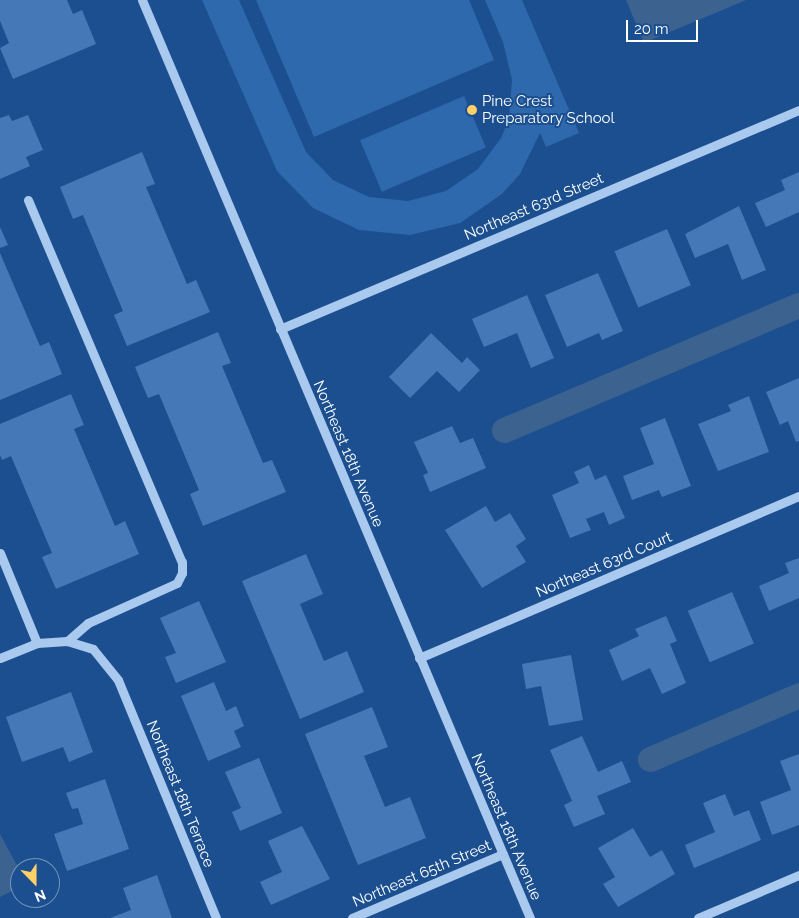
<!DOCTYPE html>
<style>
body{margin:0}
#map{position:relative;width:799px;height:918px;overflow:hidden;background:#1b4f8f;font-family:Raleway,sans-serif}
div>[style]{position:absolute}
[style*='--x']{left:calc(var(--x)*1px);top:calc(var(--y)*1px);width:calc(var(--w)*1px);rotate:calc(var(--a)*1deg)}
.green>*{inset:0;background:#2e69ad;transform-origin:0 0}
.water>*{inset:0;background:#3c6290}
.canal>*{height:25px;margin:-12.5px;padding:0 12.5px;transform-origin:12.5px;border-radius:12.5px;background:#3c6290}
.building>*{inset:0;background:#4478b7;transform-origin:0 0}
.minor>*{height:9px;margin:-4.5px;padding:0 4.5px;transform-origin:4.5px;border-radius:4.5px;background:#a9c9ee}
.dots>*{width:14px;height:14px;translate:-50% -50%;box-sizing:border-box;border:2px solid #1b4f8f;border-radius:50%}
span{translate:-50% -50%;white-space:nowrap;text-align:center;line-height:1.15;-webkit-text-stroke:4px #1b4f8f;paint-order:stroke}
.poi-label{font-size:15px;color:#fff}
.left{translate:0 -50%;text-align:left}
.street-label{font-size:15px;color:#fff}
.north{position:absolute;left:10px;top:858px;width:50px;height:50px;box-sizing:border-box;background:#1b4f8f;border:1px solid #7695bc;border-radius:50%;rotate:158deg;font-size:14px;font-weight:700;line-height:20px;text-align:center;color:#fff}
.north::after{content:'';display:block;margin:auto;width:18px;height:22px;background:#ffd166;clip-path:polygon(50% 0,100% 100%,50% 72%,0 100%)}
.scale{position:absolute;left:626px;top:20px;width:72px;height:22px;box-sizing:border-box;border:2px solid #fff;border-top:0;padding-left:6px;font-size:15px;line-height:18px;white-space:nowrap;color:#fff;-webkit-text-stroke:4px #1b4f8f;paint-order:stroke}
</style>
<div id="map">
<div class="green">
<i style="clip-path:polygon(202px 0,239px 0,306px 152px,333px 180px,369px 197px,408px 201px,446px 191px,478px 169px,501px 138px,509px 119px,512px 80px,503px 42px,485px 0,522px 0,579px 133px,546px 147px,540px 133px,520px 174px,502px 194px,460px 223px,410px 235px,359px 230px,313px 208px,277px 171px)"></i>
<i style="clip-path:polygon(256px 0,469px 0,494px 60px,314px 137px)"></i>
<i style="left:464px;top:96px;width:56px;height:113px;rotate:67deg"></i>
</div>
<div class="water">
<i style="clip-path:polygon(626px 0,746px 0,644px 43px)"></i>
<i style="clip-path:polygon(0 834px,20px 871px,20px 887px,0 897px)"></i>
</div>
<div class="canal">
<i style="--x:504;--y:430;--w:320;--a:-23"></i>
<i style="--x:650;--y:759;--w:162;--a:-23.2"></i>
</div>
<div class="building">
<i style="clip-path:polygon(0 0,67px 0,73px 14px,82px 10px,96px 44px,13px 79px,0 48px,9px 43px,0 21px)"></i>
<i style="clip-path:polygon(9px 115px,12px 121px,28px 115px,43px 150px,26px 157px,30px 166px,0 179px,0 118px)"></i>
<i style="clip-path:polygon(142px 152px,155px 184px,146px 187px,187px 284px,196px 280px,210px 312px,127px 346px,114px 315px,123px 311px,83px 215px,73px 219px,60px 187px)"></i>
<i style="clip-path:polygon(799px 172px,799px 212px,766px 227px,755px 203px,785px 190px,781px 180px)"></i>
<i style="clip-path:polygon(739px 206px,766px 270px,742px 280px,728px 244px,695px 258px,685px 234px)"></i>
<i style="clip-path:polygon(0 227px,8px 245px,0 248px)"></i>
<i style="left:667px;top:229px;width:61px;height:57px;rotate:67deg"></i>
<i style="clip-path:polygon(0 253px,40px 346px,49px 342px,62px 374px,0 400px)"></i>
<i style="clip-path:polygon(598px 273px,623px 331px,602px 340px,599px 333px,567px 347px,545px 295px)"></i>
<i style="clip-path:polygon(527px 295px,554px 358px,531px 368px,517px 333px,484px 347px,472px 319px)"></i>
<i style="clip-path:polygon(218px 332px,231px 363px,222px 366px,263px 463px,272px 460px,286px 492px,203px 526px,190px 494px,199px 490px,159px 394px,148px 398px,135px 367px)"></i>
<i style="clip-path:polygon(431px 333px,462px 363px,467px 357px,480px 370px,459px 392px,437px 371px,410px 398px,389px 377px)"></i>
<i style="clip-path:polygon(799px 378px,799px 441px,796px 442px,788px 421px,780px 425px,766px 392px)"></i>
<i style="clip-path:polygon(71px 394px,84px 425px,74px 429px,115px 526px,125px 521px,139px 554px,56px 589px,42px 557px,52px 553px,11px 456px,2px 460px,0 455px,0 424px)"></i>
<i style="clip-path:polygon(749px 396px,769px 452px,718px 471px,698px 424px,731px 411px,728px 405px)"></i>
<i style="clip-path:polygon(665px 418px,691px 486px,662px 497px,659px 490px,632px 500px,623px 476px,654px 464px,640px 428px)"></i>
<i style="clip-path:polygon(452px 426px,460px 443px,473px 438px,486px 468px,430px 492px,423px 475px,428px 473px,414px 442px)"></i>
<i style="clip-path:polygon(589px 465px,595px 480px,606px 475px,625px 518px,609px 525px,604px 512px,586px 519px,591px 530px,570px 538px,552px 495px,579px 483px,574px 472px)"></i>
<i style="clip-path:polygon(486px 506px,495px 522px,510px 513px,526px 539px,516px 546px,526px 562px,482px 588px,445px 530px)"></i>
<i style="clip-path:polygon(306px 554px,323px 594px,300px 604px,324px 661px,347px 651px,364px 692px,300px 719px,242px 581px)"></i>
<i style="clip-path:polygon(799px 558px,799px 598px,769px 611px,759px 586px,789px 573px,785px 563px)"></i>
<i style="left:732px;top:592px;width:56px;height:48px;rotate:67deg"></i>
<i style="clip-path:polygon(199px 601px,226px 662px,176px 683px,165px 657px,176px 653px,160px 618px)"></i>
<i style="clip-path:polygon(666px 616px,677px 641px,670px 644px,686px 683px,662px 694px,650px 668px,622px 681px,609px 650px,639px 636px,635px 629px)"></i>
<i style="clip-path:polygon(571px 655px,583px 720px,549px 726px,541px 686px,526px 689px,522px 664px)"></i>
<i style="clip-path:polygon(214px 682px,226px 711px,236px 706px,244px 726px,234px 731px,241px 747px,208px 761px,181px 696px)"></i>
<i style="clip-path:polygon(71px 692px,93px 752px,69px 762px,63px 747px,22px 762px,6px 717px)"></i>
<i style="clip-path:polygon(372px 707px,388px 747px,364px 756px,385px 807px,410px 797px,426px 838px,358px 865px,305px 734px)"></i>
<i style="clip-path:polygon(582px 736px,598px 772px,622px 761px,631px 782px,597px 796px,605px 814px,574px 827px,564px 805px,572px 801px,550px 750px)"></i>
<i style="clip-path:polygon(799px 754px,799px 825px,772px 835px,760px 802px,791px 790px,780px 761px)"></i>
<i style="clip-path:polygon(259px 758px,282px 813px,240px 831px,232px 812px,241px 808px,225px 772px)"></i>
<i style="clip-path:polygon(105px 779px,129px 849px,67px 871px,54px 834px,83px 824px,78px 808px,72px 809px,66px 793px)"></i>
<i style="clip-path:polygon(725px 794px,734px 816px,749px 810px,761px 840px,694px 868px,685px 845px,715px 832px,703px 803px)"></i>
<i style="clip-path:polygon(302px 826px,330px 879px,271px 905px,260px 882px,282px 872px,268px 841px)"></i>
<i style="clip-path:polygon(633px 828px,650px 857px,662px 850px,675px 874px,618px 907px,603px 884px,615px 877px,598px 848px)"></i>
<i style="clip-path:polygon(157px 875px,172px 918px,110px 918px,131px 910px,123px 888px)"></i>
</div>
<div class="minor">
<i style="--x:142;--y:0;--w:997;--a:67.09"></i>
<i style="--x:28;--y:200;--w:393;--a:67"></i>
<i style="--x:182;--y:562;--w:11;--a:90"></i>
<i style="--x:182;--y:573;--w:11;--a:117"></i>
<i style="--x:177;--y:583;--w:98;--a:155.8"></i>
<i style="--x:88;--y:623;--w:28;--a:139"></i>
<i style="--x:280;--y:329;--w:563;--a:-22.88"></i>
<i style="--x:0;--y:553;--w:97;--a:67.7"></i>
<i style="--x:0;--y:658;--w:40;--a:-22"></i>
<i style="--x:37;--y:643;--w:30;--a:-4"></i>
<i style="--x:67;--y:641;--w:27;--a:17"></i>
<i style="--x:93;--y:649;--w:40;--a:51"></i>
<i style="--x:118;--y:680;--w:257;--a:67.6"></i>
<i style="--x:419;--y:658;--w:413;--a:-23.1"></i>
<i style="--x:352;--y:918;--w:164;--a:-23"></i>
<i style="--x:698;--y:918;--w:110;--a:-23.1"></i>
</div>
<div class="dots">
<i style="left:472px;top:110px;background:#ffd166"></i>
</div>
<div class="poi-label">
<span class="left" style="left:482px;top:110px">Pine Crest<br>Preparatory School</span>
</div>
<div class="street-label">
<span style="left:534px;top:207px;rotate:-23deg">Northeast 63rd Street</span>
<span style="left:348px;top:454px;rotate:67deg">Northeast 18th Avenue</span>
<span style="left:604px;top:565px;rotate:-23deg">Northeast 63rd Court</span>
<span style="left:180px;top:794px;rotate:68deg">Northeast 18th Terrace</span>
<span style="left:506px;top:827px;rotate:67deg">Northeast 18th Avenue</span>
<span style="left:422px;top:874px;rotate:-23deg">Northeast 65th Street</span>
</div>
<div class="north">N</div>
<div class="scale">20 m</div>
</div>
